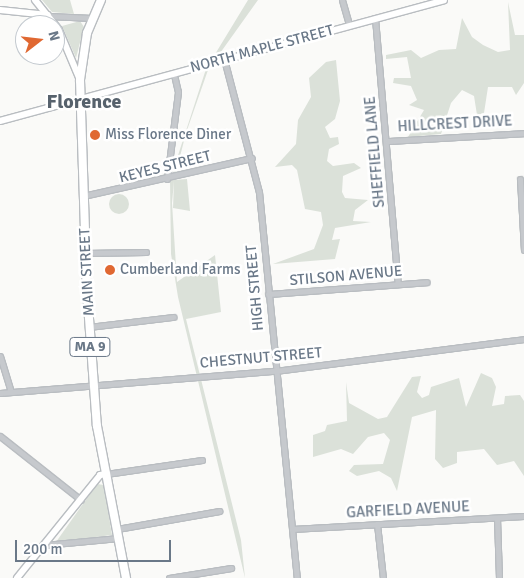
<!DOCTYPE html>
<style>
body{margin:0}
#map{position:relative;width:524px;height:578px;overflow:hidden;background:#fafaf8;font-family:Signika,sans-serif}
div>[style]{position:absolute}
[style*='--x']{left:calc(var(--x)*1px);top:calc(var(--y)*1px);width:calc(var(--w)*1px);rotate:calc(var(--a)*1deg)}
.green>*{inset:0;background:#dbe1d9}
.round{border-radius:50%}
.roads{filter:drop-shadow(1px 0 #b9bdc1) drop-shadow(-1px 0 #b9bdc1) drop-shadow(0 1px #b9bdc1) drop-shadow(0 -1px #b9bdc1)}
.minor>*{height:5px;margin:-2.5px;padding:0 2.5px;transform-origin:2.5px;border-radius:2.5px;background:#c6c9cd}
.major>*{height:6px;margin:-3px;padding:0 3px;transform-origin:3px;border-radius:3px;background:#fff}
.highway>*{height:8px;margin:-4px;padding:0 4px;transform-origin:4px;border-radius:4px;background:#fff}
.dots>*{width:14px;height:14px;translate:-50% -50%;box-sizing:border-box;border:2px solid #fff;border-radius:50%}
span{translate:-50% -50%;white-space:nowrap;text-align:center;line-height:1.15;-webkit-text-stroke:5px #fff;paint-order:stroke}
.shield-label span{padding:1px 4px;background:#fff;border:1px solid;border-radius:4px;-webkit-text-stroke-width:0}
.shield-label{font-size:14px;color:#6a7888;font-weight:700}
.street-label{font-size:15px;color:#6a7888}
.poi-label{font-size:15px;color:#6a7888}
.left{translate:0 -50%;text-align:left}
.district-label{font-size:20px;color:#57626d;font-weight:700}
.north{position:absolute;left:15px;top:15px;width:50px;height:50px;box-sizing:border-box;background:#fff;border:1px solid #c3c9cf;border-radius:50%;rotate:74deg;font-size:14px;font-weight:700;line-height:20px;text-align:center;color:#6a7888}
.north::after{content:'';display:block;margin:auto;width:18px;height:22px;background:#e06832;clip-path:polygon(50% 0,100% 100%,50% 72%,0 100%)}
.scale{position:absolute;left:15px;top:540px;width:156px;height:22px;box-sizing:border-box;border:2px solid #6a7888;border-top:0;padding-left:6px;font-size:15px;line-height:18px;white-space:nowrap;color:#6a7888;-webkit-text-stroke:4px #fff;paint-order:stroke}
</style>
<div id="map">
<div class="green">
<i style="clip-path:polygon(42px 0,70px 0,74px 14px,52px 12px)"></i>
<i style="clip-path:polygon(248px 0,258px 0,208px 70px,186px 133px,174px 180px,187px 179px,190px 211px,173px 208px,174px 181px,172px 203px,177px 282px,215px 255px,221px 312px,186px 319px,241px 540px,245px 578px,178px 297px,171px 254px,170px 180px,206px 69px)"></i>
<i style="clip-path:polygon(508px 2px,515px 35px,524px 35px,524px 83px,516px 95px,512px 87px,488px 87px,484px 113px,477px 115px,474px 96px,462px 90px,451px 103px,441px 134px,408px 137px,424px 110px,409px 105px,417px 100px,411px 86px,393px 83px,394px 78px,411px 78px,407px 57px,386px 59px,386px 55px,411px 50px,421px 58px,439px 50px,456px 49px,462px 18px,472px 37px,483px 45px,498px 52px,510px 50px)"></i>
<i style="clip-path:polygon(80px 21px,84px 27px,76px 58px,62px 26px)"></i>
<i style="clip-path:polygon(336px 60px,340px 101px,335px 119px,325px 127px,330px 138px,338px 137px,339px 144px,329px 149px,327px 161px,333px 166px,354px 163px,361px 168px,343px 176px,342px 192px,345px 198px,368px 200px,355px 210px,353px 221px,371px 222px,335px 228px,332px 240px,340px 239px,335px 259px,273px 264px,314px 249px,323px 225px,321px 212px,305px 209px,297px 170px,292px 165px,275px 167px,296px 144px,298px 120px,311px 97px,309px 78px,326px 62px)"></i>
<i class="round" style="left:109px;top:194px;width:20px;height:20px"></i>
<i style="clip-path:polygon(481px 373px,492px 378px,496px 387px,492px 406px,504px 404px,505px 396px,520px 395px,524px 401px,524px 476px,514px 461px,497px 465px,484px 449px,457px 452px,457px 463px,443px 468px,435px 459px,436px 410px,412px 417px,397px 491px,391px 478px,379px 471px,357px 476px,349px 471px,354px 465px,383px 464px,390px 440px,384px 433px,368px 437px,353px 454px,341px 449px,313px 457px,313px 435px,325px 431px,327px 425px,347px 421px,346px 382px,349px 403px,378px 419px,387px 417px,412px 377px,421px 376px,417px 392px,422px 398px,429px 395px,431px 387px,459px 378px,466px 407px)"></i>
<i style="clip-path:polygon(97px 484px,104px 485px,112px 535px,56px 542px)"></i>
</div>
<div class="roads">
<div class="minor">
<i style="--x:342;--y:0;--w:26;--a:74"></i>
<i style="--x:49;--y:16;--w:43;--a:2.7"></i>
<i style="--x:375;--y:18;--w:267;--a:85.1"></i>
<i style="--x:224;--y:59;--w:138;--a:75.3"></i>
<i style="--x:259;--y:192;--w:388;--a:84.4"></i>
<i style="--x:387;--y:141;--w:137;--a:-3.3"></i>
<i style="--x:167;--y:179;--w:88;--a:-82.8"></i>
<i style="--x:178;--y:92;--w:18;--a:-103"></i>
<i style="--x:520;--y:179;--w:71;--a:86.8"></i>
<i style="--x:83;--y:196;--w:173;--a:-12.7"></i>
<i style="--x:85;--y:253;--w:61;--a:-0.9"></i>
<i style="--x:268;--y:294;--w:159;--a:-4.3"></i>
<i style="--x:89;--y:327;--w:85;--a:-6.8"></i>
<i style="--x:0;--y:356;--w:37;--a:73"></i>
<i style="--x:0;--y:393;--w:276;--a:-4.6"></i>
<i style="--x:275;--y:371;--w:251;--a:-7.3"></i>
<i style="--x:0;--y:436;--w:103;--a:38.3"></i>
<i style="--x:106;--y:474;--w:97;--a:-8.3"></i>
<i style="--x:497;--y:518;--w:60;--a:88.1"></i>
<i style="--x:377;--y:524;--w:54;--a:83.7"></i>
<i style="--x:117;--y:529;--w:104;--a:-10"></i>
<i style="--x:292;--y:529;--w:232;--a:-3.2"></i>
<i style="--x:44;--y:545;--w:75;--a:-5.3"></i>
<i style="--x:169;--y:578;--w:63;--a:-9.2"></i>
</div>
<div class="major">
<i style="--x:35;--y:0;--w:38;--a:51"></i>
<i style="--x:59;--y:30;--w:54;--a:67.2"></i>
<i style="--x:0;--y:10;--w:48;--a:5.9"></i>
<i style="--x:0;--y:121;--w:460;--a:-15.2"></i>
<i style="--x:17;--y:578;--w:132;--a:-51.1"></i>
<i style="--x:100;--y:475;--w:6;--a:-9"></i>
</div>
<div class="highway">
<i style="--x:101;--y:0;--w:36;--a:113"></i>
<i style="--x:87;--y:33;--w:48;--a:98.5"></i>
<i style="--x:80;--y:80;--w:211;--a:88.1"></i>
<i style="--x:87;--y:291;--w:135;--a:85.8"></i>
<i style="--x:97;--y:426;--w:155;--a:79.2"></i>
</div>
</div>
<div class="dots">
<i style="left:95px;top:135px;background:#e06832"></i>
<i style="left:110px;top:270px;background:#e06832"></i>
</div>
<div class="shield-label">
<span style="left:90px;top:347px">MA 9</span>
</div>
<div class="street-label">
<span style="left:262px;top:49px;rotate:-15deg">NORTH MAPLE STREET</span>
<span style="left:455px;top:124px;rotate:-3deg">HILLCREST DRIVE</span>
<span style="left:375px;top:152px;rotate:-95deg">SHEFFIELD LANE</span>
<span style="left:165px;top:167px;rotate:-14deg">KEYES STREET</span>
<span style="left:87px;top:272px;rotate:-93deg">MAIN STREET</span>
<span style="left:346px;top:276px;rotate:-5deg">STILSON AVENUE</span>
<span style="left:255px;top:288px;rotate:-95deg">HIGH STREET</span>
<span style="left:261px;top:358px;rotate:-5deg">CHESTNUT STREET</span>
<span style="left:408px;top:510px;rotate:-3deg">GARFIELD AVENUE</span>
</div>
<div class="poi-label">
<span class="left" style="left:105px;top:135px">Miss Florence Diner</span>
<span class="left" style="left:120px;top:270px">Cumberland Farms</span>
</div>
<div class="district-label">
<span style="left:84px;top:101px">Florence</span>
</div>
<div class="north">N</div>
<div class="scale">200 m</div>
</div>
